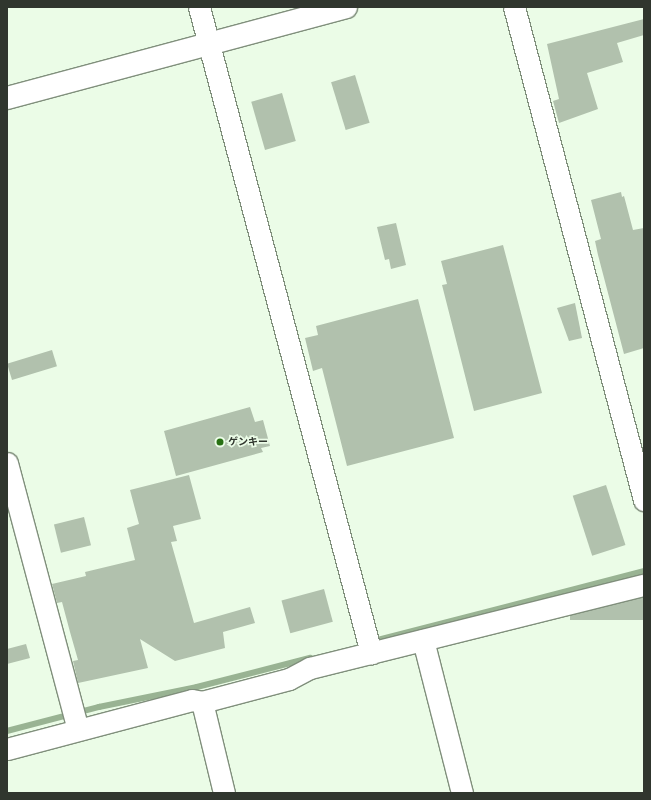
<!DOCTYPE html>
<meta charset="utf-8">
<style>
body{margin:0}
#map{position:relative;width:651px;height:800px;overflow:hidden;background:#ebfce7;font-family:"Asap Condensed","Noto Sans JP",sans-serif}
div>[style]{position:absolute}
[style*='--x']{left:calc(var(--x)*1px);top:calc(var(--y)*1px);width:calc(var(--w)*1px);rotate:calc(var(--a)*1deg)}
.stream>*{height:5.5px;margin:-2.75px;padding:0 2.75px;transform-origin:2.75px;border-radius:2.75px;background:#99b393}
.building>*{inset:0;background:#b1c1ad;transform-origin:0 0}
.roads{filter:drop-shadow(1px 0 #808f7c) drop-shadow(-1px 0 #808f7c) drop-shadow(0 1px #808f7c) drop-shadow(0 -1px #808f7c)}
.street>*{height:21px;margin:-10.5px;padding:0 10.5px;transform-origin:10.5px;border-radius:10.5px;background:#fff}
.secondary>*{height:22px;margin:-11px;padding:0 11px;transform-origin:11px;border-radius:11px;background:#fff}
.dots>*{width:11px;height:11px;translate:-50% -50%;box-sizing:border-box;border:2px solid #ebfce7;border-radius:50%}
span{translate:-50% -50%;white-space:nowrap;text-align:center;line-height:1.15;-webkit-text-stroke:3.5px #ebfce7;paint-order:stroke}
.poi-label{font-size:10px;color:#30362e;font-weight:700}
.left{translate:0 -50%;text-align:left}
.frame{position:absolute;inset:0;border:8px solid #30362e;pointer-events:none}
</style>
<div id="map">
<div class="stream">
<i style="--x:374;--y:641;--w:279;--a:-14.5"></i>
<i style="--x:7;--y:731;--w:95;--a:-14.6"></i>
<i style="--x:99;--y:707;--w:100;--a:-11.5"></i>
<i style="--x:197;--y:687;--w:117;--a:-14.4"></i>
</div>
<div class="building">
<i style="clip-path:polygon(644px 19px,644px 35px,617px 43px,623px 62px,587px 73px,598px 109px,559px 123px,553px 101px,559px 99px,547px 44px)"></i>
<i style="left:355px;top:75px;width:50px;height:25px;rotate:73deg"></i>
<i style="left:282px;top:93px;width:50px;height:32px;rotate:74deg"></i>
<i style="clip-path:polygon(621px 192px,622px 197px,624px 196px,633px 230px,644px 228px,644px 348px,624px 354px,598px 255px,595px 241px,601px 239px,591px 200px)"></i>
<i style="clip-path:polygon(396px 223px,406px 265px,391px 269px,389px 259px,385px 260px,377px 227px)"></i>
<i style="clip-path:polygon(503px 245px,542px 393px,474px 411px,442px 285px,447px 284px,441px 261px)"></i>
<i style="clip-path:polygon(418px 299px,454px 438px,347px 466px,322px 368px,313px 371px,305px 338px,318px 335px,316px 326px)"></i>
<i style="clip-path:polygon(575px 303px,582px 338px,569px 341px,557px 308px)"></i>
<i style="left:52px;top:350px;width:17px;height:47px;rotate:73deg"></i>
<i style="clip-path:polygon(250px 407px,255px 422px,263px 420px,270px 446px,261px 448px,263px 452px,176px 476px,164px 431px)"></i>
<i style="clip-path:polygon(189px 475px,201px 519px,173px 526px,177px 541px,171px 542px,194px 623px,250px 607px,255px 623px,223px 632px,225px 648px,175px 661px,140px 639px,148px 668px,78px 683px,73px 661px,78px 660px,70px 632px,62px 602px,57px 603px,52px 584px,86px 576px,85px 572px,135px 560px,127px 528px,139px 524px,130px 490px)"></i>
<i style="left:606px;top:485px;width:63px;height:35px;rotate:72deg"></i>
<i style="left:84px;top:517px;width:29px;height:31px;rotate:76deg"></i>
<i style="left:324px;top:589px;width:34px;height:44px;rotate:75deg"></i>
<i style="left:644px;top:597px;width:23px;height:74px;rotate:90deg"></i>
<i style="clip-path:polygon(26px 644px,30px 658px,7px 664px,7px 649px)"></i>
</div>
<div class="roads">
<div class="street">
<i style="--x:199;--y:7;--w:669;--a:75.09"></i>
<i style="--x:514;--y:7;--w:510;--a:75.23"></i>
<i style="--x:7;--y:463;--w:275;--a:75.1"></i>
<i style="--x:423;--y:640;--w:158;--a:75.7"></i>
<i style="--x:202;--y:702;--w:94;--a:76.4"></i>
<i style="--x:7;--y:749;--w:191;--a:-14.8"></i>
<i style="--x:192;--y:700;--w:10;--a:11"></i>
<i style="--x:202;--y:702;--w:90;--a:-14.8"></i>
<i style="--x:289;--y:679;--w:24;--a:-28"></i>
<i style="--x:310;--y:668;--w:344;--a:-14"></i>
</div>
<div class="secondary">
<i style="--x:7;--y:98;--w:351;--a:-15"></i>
</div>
</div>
<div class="dots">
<i style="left:220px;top:442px;background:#287113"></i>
</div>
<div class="poi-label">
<span class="left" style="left:228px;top:442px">ゲンキー</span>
</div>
<div class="frame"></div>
</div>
